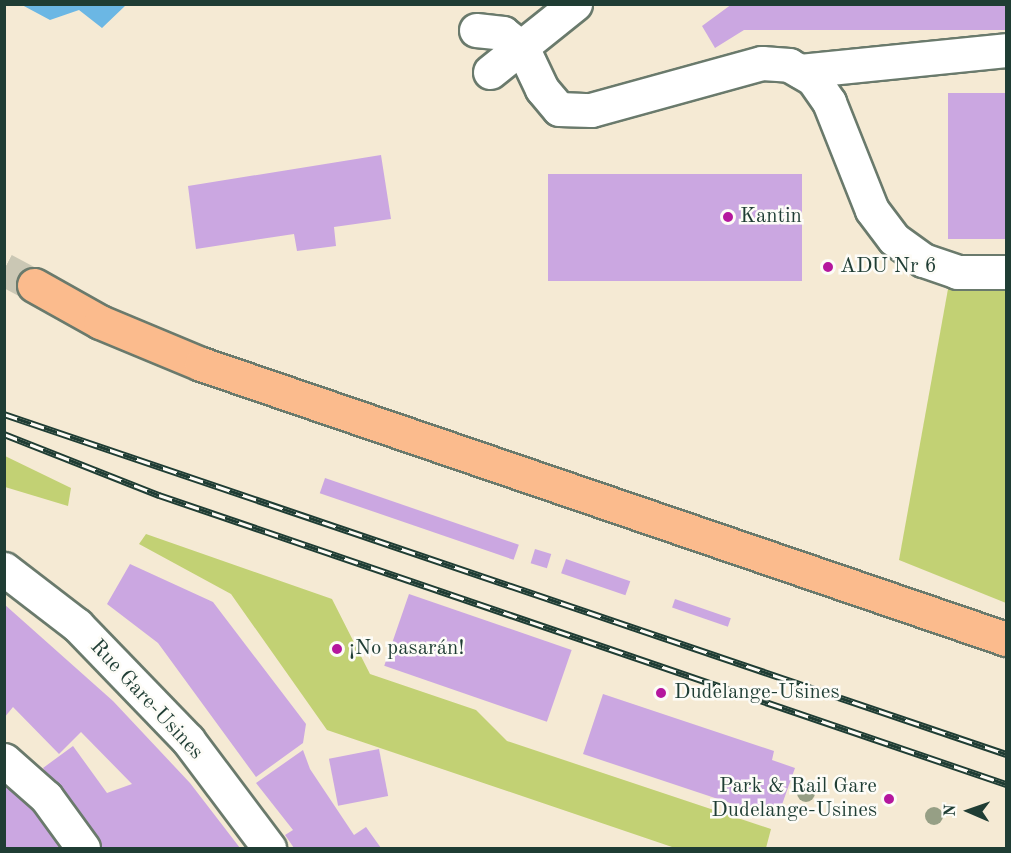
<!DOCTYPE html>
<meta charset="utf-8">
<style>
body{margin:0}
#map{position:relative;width:1011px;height:853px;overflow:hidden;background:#f5ead4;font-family:"Old Standard TT",serif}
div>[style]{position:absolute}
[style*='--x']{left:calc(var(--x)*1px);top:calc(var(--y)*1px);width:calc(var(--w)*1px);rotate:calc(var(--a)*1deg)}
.green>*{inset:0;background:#c2d174}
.water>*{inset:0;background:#6bb7e4}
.building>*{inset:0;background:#cba7e1;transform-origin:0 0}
.major-tunnel>*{height:33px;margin-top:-16.5px;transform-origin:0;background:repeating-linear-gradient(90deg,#cac7b4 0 33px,transparent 0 49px)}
.roads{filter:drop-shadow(2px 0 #6a7a6c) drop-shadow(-2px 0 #6a7a6c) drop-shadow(0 2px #6a7a6c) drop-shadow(0 -2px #6a7a6c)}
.minor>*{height:33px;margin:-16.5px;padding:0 16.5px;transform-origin:16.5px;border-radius:16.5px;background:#fff}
.major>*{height:33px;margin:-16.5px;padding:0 16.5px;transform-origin:16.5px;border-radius:16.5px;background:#fbbb8d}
.rail>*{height:7px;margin-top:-3.5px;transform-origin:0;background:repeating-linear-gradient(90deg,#fdfcf7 0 14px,#1f3d34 0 28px);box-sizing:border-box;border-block:2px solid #1f3d34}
.trees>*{width:18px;height:18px;margin:-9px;border-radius:50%;background:#969f85}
.dots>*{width:16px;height:16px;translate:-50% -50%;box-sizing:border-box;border:3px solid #fdfcf7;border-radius:50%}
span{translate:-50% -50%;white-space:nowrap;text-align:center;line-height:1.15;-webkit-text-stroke:5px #fdfcf7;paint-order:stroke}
.poi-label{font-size:21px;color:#1f3d34}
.left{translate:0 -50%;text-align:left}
.right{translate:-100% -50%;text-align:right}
.street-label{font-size:21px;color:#1f3d34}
.frame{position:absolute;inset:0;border:6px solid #1f3d34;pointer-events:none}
.north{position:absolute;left:939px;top:781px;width:60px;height:60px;-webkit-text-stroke:4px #fdfcf7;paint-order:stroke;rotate:272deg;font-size:16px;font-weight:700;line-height:24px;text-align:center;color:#1f3d34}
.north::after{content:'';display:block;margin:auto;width:21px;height:27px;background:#1f3d34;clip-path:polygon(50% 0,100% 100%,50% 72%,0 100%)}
</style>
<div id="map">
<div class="green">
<i style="clip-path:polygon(948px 289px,1006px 289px,1006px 603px,899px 560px)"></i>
<i style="clip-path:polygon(5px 456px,71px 488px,68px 506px,5px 487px)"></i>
<i style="clip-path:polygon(146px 534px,332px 599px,370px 674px,476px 710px,507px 741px,771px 829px,766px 848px,675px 848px,327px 730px,231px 594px,139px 544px)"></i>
</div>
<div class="water">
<i style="clip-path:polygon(22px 5px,126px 5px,102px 28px,79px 10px,50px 20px)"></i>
</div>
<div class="building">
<i style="clip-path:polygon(732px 4px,1006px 4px,1006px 30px,744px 30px,715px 48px,702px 26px)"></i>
<i style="left:948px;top:93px;width:58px;height:146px"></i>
<i style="clip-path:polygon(381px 155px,391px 219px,334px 227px,336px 246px,297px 251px,294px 234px,196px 249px,188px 186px)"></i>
<i style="left:548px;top:174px;width:254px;height:107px"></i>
<i style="left:325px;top:478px;width:205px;height:16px;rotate:19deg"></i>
<i style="left:535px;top:549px;width:17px;height:15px;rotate:17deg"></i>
<i style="left:566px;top:559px;width:68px;height:15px;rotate:19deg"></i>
<i style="clip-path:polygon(130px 564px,213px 602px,306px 724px,303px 743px,256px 777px,158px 643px,107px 604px)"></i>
<i style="left:409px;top:594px;width:172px;height:76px;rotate:19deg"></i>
<i style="left:675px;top:599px;width:59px;height:9px;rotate:19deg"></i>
<i style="clip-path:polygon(4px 604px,113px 701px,190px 783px,240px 848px,101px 848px,43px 768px,73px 746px,107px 793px,132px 784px,81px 732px,59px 754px,13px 707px,4px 718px)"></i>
<i style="clip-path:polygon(603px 694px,774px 751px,772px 760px,795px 768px,779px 813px,755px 805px,754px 811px,583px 754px)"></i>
<i style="left:379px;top:749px;width:48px;height:51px;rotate:79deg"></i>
<i style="clip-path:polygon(303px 750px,310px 769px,354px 835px,366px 827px,381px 848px,294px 848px,285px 835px,293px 830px,256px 783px)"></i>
<i style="clip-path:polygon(4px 781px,34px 809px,66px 848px,4px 848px)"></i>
</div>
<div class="major-tunnel">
<i style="--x:4;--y:269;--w:34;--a:28"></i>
</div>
<div class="roads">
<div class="minor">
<i style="--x:476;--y:30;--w:27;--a:6"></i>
<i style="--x:503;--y:33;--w:26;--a:39"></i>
<i style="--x:523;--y:49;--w:44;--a:64.6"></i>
<i style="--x:542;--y:89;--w:26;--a:50"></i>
<i style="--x:559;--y:109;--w:32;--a:2"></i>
<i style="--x:591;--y:110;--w:177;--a:-15.4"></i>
<i style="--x:762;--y:63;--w:27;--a:4"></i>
<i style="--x:789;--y:65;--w:28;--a:30"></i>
<i style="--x:813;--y:79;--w:28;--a:55"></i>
<i style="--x:829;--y:102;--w:116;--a:68.3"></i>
<i style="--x:872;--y:210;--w:36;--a:53"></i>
<i style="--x:894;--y:239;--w:36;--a:36"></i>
<i style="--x:923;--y:260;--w:36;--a:19"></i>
<i style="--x:957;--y:272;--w:49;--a:0"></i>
<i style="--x:800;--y:71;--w:207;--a:-5.8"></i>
<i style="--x:490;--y:72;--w:109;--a:-38.7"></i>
<i style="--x:4;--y:569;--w:92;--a:37.5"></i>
<i style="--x:77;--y:625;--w:160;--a:46"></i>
<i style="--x:188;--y:740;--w:135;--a:53.1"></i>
<i style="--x:4;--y:760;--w:56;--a:41.4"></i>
<i style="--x:46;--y:797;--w:63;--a:54"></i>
</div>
<div class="major">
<i style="--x:34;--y:285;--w:76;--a:29.3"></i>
<i style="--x:100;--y:322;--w:109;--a:22.6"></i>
<i style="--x:201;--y:364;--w:851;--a:18.86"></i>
</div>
</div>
<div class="rail">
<i style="--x:4;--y:414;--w:1058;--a:18.74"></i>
<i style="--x:4;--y:434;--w:167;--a:21.5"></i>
<i style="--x:159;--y:495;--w:895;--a:18.84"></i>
</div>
<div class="trees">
<i style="left:806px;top:793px"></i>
<i style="left:934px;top:816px"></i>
</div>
<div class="dots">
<i style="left:728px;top:217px;background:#b5179e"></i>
<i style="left:828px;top:267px;background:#b5179e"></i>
<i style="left:337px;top:649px;background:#b5179e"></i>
<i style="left:661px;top:693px;background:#b5179e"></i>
<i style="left:889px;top:799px;background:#b5179e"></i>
</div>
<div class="poi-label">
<span class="left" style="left:740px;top:217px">Kantin</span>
<span class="left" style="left:840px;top:267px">ADU Nr 6</span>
<span class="left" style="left:349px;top:649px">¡No pasarán!</span>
<span class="left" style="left:674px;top:693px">Dudelange-Usines</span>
<span class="right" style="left:877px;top:799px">Park &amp; Rail Gare<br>Dudelange-Usines</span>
</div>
<div class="street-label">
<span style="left:146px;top:700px;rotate:47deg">Rue Gare-Usines</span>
</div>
<div class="frame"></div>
<div class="north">N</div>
</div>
